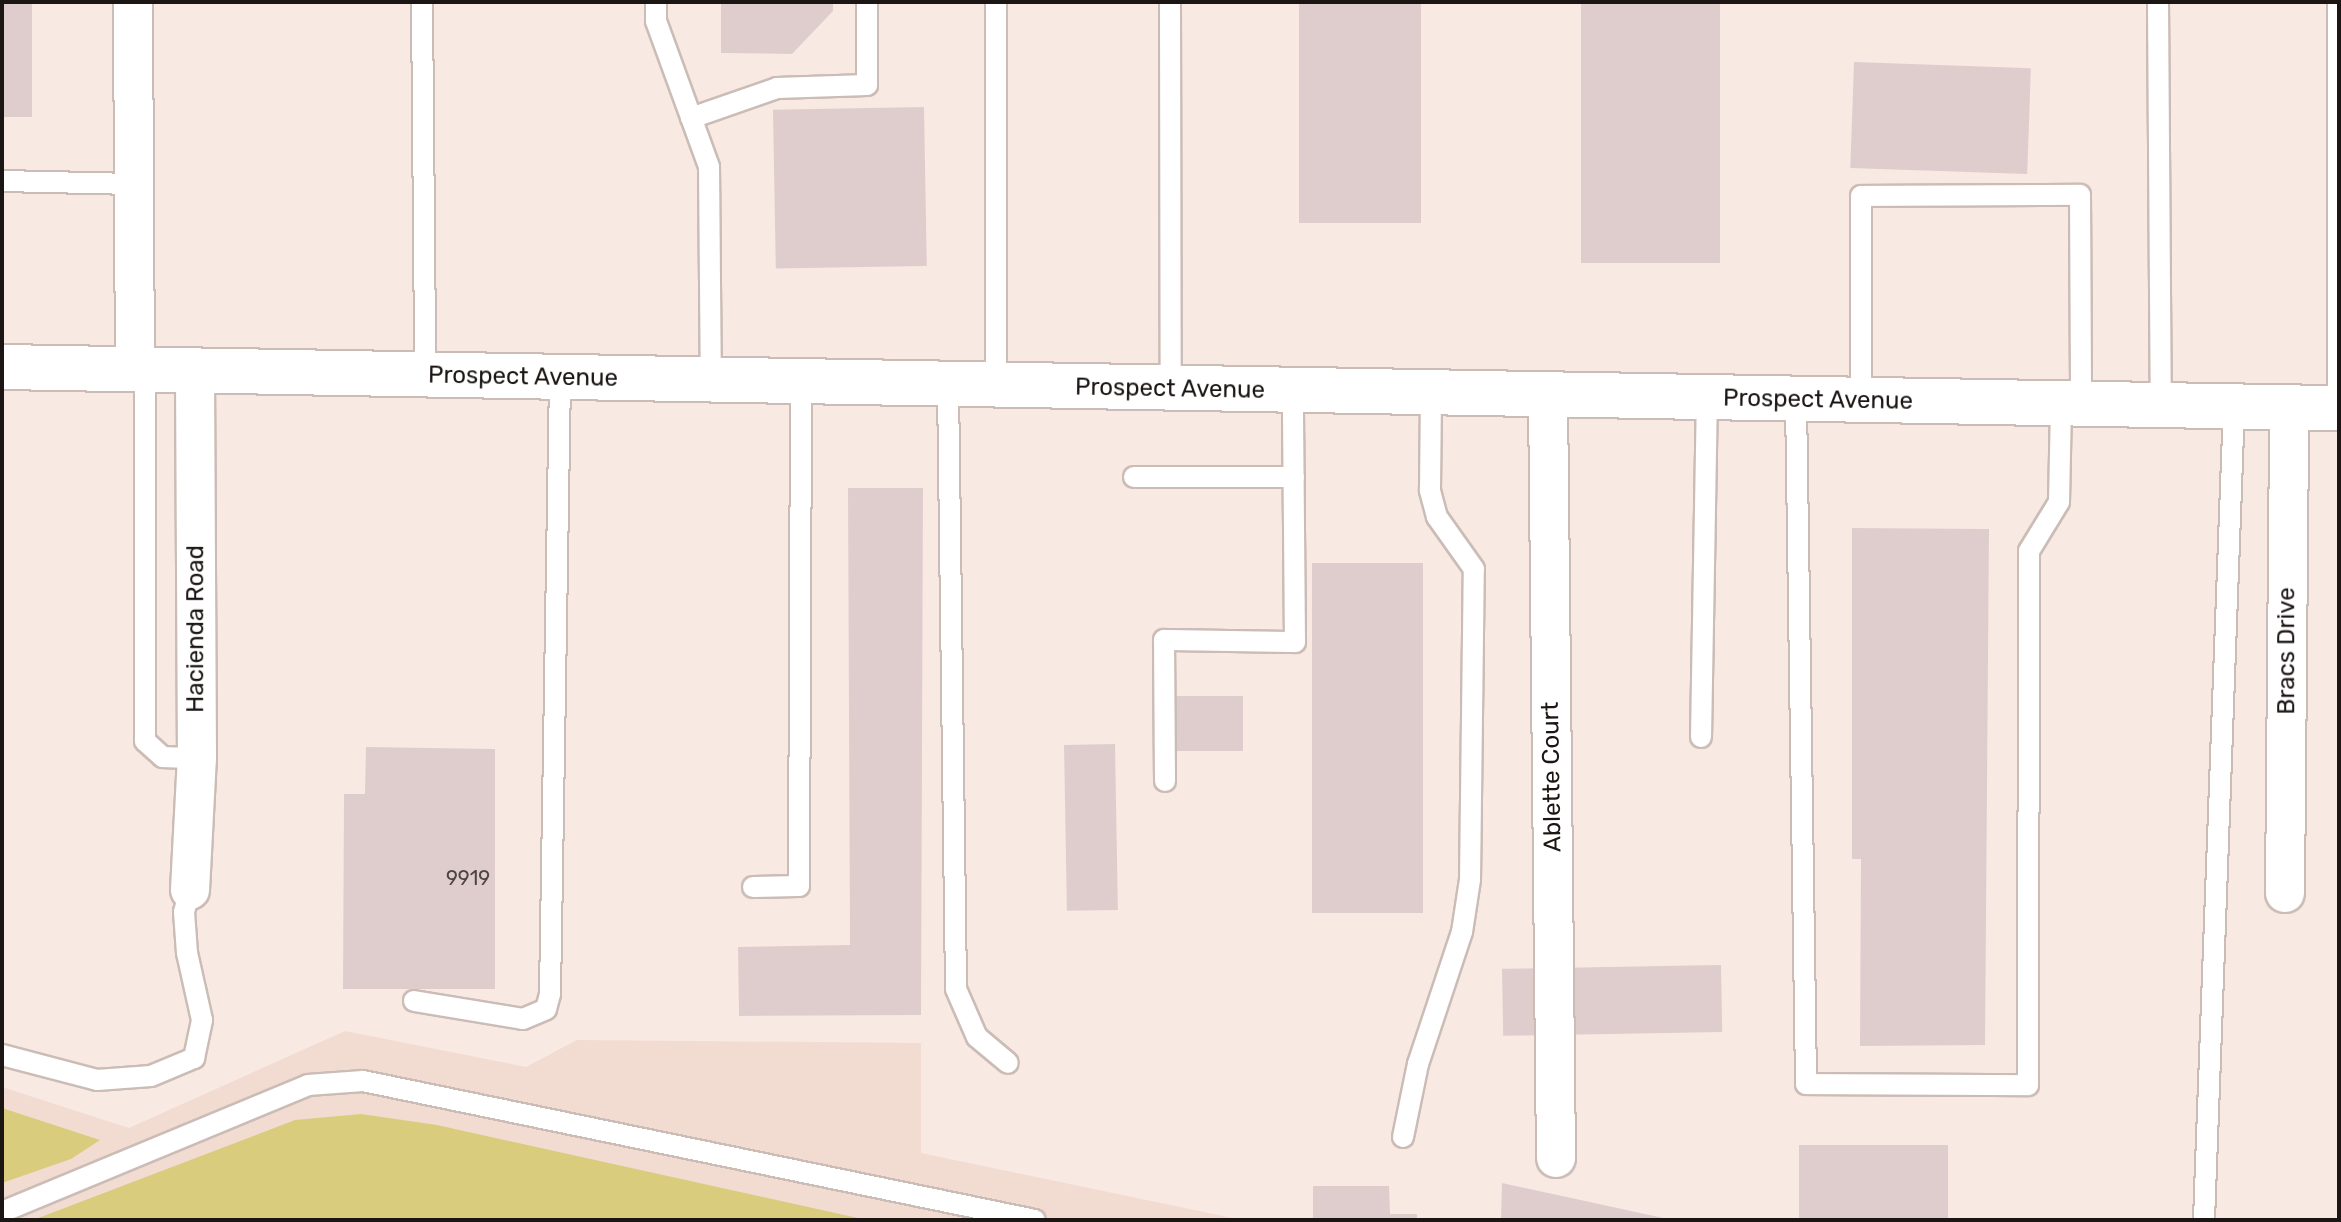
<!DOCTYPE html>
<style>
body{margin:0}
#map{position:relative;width:2341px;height:1222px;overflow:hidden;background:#f9e9e3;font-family:Rubik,sans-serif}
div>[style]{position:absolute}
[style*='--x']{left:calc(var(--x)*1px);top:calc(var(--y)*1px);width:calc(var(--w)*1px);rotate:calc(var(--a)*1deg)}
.built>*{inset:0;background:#f2dbd1}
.green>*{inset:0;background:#d9cd7d}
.building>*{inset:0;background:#dfcdce;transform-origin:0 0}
.roads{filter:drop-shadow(2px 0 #cbbcb6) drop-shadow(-2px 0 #cbbcb6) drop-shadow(0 2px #cbbcb6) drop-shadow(0 -2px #cbbcb6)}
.service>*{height:20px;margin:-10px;padding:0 10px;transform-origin:10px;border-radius:10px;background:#fff}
.minor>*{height:38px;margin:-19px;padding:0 19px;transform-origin:19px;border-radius:19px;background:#fff}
.secondary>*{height:44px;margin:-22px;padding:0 22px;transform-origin:22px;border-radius:22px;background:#fff}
span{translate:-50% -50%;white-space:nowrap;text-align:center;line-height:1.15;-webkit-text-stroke:8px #fff;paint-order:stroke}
.number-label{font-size:20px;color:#4c4442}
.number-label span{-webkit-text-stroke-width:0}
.street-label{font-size:24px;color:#1b1614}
.frame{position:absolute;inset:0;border:4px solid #1b1614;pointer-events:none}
</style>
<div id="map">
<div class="built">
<i style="clip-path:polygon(345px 1031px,526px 1067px,577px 1040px,921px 1043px,921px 1153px,1242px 1220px,2px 1220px,2px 1087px,129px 1128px)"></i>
</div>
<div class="green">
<i style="clip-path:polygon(2px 1108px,100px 1140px,71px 1159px,2px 1183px)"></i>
<i style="clip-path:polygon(361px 1114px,437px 1125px,867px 1220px,33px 1220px,295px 1120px)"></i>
</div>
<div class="building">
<i style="left:2px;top:2px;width:30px;height:115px"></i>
<i style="clip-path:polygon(721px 2px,833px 2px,833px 11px,792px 54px,721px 53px)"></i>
<i style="left:1299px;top:2px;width:122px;height:221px"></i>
<i style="left:1581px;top:2px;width:139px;height:261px"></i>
<i style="left:1854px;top:62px;width:177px;height:106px;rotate:2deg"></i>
<i style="left:924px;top:107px;width:159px;height:151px;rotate:89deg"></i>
<i style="clip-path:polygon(848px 488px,923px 488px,921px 1015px,739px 1016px,738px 947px,850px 945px)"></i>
<i style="clip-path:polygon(1852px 528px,1989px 529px,1985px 1045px,1860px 1046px,1861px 859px,1852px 859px)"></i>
<i style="left:1312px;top:563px;width:111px;height:350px"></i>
<i style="left:1176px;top:696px;width:67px;height:55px"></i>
<i style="left:1115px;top:744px;width:166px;height:51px;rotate:89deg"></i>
<i style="clip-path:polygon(366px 747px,495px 749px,495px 989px,343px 989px,344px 794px,365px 794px)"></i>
<i style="left:1721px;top:965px;width:67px;height:219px;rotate:89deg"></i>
<i style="left:1799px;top:1145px;width:149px;height:75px"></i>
<i style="clip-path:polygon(1502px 1183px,1668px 1219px,1667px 1220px,1501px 1220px)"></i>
<i style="clip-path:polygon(1313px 1186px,1389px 1186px,1390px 1214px,1417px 1214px,1417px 1220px,1313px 1220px)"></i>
</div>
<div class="roads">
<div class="service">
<i style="--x:422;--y:2;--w:374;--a:89.5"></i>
<i style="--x:656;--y:2;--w:19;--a:90"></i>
<i style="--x:656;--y:21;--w:155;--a:70"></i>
<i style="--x:709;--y:167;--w:214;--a:89.5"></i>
<i style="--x:996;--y:2;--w:384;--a:90"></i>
<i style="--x:1170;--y:2;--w:387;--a:89.9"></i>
<i style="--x:2158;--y:2;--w:404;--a:89.6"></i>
<i style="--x:2338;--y:2;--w:406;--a:90"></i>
<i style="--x:691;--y:118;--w:91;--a:-19.2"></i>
<i style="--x:777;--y:88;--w:90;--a:-1.9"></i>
<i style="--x:867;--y:85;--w:83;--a:-90"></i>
<i style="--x:2;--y:181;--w:132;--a:1.3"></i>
<i style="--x:145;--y:367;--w:374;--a:90"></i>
<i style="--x:145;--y:741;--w:24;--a:42"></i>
<i style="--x:163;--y:757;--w:34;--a:2"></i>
<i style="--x:948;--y:385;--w:604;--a:89.24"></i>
<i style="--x:956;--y:989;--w:52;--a:66.4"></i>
<i style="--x:977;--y:1037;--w:40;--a:40"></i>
<i style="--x:1796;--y:400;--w:684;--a:89.16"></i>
<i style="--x:1806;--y:1084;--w:222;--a:0.3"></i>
<i style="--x:2028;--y:1085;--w:534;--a:-89.89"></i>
<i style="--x:2029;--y:551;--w:57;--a:-58.5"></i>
<i style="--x:2059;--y:502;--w:98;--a:-88.8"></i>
<i style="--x:1861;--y:401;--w:205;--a:-90"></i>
<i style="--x:1861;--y:196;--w:219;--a:-0.3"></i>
<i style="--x:2080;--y:195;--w:210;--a:89.7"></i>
<i style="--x:1134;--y:477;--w:160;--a:0"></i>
<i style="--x:1701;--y:737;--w:338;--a:-89"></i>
<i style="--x:1165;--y:781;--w:141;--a:-90.4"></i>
<i style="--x:1164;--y:640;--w:131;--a:0.9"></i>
<i style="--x:1295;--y:642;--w:250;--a:-90.5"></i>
<i style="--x:753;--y:887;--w:46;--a:-1.2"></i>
<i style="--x:799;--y:886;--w:504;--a:-89.77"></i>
<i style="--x:414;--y:1001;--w:110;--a:9.4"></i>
<i style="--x:523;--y:1019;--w:25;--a:-23"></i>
<i style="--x:546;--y:1009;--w:16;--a:-75"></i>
<i style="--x:550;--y:994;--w:616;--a:-89.07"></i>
<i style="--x:2;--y:1055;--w:98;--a:14.7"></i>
<i style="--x:97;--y:1080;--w:54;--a:-4.2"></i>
<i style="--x:151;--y:1076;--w:47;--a:-22.7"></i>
<i style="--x:194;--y:1058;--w:39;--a:-78"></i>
<i style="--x:202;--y:1020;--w:69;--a:-102.6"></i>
<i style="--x:187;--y:953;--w:41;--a:-94.2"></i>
<i style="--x:184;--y:912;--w:23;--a:-75"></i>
<i style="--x:1403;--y:1137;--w:75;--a:-78.4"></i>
<i style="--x:1418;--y:1064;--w:139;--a:-71.6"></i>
<i style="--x:1462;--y:932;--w:53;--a:-81.3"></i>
<i style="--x:1470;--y:880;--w:311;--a:-89.3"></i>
<i style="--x:1474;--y:569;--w:64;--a:-125.4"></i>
<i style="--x:1437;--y:517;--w:28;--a:-105"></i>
<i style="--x:1430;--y:490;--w:96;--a:-89.4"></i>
<i style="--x:2;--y:1212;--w:331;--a:-22.5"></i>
<i style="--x:308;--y:1085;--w:55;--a:-4.2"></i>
<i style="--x:363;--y:1081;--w:686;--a:11.69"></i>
<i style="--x:2204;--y:1220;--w:814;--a:-87.89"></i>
</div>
<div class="minor">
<i style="--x:133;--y:2;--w:365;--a:89.7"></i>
<i style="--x:1548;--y:396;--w:762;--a:89.4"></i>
<i style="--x:190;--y:890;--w:132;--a:-87"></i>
<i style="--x:197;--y:758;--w:390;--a:-90.3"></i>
<i style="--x:2285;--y:893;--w:485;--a:-89.5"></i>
</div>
<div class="secondary">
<i style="--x:2;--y:367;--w:2337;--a:1.01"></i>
</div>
</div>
<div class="number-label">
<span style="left:468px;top:878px">9919</span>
</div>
<div class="street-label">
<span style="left:523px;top:377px;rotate:1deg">Prospect Avenue</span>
<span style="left:1170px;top:389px;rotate:1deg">Prospect Avenue</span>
<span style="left:1818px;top:400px;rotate:1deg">Prospect Avenue</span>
<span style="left:196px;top:629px;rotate:-90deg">Hacienda Road</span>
<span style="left:2287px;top:651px;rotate:-90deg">Bracs Drive</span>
<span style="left:1552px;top:777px;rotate:-91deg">Ablette Court</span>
</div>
<div class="frame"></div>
</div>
